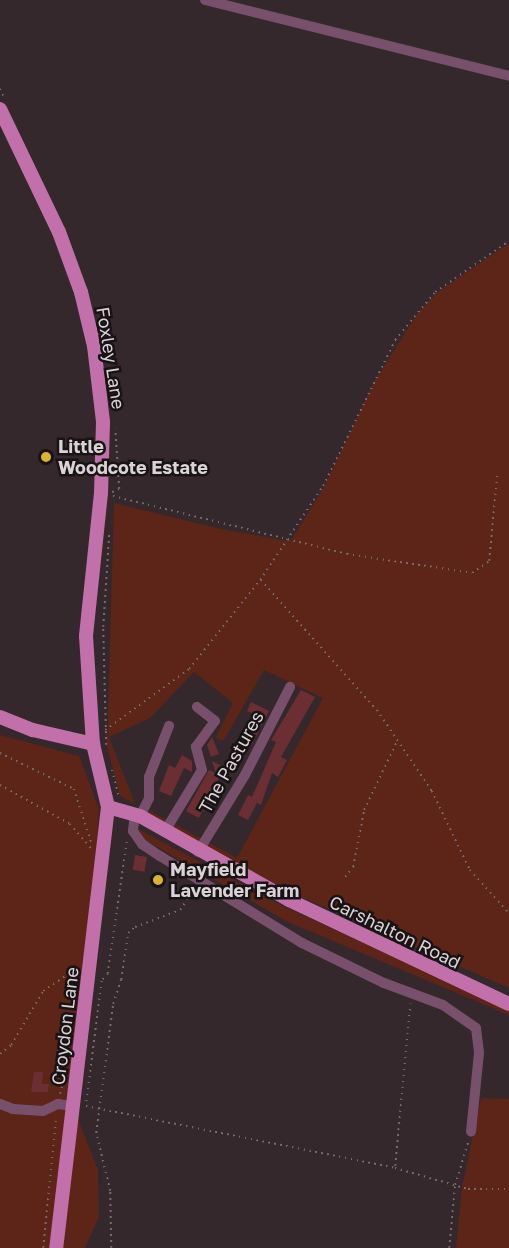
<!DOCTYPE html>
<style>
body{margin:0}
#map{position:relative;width:509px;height:1248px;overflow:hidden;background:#34282c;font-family:"Golos Text",sans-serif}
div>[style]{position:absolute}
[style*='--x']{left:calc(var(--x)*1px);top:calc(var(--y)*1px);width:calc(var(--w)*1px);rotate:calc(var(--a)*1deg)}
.green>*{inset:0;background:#5c2518}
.building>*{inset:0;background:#6b2e33;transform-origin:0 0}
.path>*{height:1.5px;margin-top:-0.75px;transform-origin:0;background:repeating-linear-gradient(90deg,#766c6f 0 1.5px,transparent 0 6px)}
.minor>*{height:10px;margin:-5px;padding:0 5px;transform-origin:5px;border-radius:5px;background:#78506b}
.major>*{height:14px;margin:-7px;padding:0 7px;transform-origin:7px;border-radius:7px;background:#c270a9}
.dots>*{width:16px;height:16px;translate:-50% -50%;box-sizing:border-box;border:3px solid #181314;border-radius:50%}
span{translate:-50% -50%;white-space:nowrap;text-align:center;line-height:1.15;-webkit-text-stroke:5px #181314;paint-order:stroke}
.street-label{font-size:18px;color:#dad3d5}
.poi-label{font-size:18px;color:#dad3d5;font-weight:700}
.left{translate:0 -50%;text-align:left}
</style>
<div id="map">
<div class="green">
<i style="clip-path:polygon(509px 243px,509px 988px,292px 893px,145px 816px,150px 811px,237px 858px,323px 698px,264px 670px,224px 740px,219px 740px,216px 737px,233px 703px,194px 672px,150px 718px,109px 737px,135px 804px,120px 796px,107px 746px,114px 503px,221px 529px,287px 541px,292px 539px,324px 487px,374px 382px,417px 314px,438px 292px)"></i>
<i style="clip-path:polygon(0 735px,79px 756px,99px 809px,90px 971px,73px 1106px,98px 1170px,99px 1217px,85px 1248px,0 1248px)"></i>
<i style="clip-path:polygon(138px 829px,281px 905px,499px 1005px,509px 1010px,509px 1015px,288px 922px,133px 833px)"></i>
<i style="clip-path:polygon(481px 1098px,509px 1099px,509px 1248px,456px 1248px,462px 1187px)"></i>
</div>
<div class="building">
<i style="clip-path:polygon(301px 690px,315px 697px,281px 757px,287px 760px,278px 777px,272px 773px,261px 805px,257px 803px,248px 820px,238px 815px,248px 795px,252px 797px,276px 742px,271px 740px)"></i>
<i style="clip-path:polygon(251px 702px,269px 711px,251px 746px,240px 741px,254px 714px,247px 711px)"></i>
<i style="clip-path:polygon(212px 737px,219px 754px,211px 757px,207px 745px)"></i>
<i style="clip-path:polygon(182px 755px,192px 761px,192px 772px,184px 768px,171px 796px,159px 791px,169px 765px,175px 768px)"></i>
<i style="clip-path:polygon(212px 761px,224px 767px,199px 818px,186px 811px,209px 770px,216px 773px)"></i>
<i style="left:135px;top:855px;width:12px;height:15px;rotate:9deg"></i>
<i style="clip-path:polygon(34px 1072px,43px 1072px,42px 1084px,49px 1084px,48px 1092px,31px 1092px)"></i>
</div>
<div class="path">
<i style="--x:0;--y:89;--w:9;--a:63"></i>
<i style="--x:112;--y:492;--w:8;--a:-23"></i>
<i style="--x:119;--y:489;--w:60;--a:-93.8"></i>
<i style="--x:113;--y:496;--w:241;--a:13.9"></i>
<i style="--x:347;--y:554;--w:126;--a:8.6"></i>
<i style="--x:472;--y:573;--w:21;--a:-35"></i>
<i style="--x:489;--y:561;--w:87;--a:-84.7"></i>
<i style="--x:261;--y:580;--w:174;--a:48.3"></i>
<i style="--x:377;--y:710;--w:98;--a:55.8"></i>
<i style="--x:432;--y:791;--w:88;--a:64.3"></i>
<i style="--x:470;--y:870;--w:58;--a:47.8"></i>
<i style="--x:105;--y:730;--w:104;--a:-36"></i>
<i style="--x:189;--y:669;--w:114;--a:-51.4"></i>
<i style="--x:260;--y:580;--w:113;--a:-56.2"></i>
<i style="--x:323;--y:486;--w:163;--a:-63.7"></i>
<i style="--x:395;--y:340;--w:62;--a:-50.2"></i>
<i style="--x:435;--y:292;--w:90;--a:-34.6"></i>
<i style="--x:106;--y:745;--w:118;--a:-91.5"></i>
<i style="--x:103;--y:627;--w:93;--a:-86.3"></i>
<i style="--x:0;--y:753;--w:82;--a:25.9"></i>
<i style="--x:74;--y:789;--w:58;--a:71.9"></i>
<i style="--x:112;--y:770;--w:28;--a:75"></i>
<i style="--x:0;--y:785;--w:80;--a:29.1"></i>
<i style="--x:70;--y:824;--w:33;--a:49"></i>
<i style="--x:127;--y:842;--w:133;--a:98.2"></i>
<i style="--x:108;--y:974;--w:9;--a:131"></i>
<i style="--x:102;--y:981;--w:126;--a:97.3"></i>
<i style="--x:86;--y:1106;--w:315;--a:11.3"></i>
<i style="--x:395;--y:1168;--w:76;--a:16"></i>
<i style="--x:468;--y:1189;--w:41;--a:0"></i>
<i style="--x:345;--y:877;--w:13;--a:-51"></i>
<i style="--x:353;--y:867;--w:58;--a:-79.1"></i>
<i style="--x:364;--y:810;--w:76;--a:-64.4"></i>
<i style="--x:0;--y:1054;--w:14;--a:-39"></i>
<i style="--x:11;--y:1045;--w:63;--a:-59.3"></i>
<i style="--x:43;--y:991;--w:30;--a:-34"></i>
<i style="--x:68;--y:974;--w:8;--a:14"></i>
<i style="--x:60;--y:1094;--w:22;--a:-77"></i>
<i style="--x:395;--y:1166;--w:163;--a:-84.7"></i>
<i style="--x:43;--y:1248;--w:132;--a:-84.3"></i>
<i style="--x:111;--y:1248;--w:57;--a:-91"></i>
<i style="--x:110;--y:1191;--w:60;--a:-103.6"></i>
<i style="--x:96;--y:1133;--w:130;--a:-82.5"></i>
<i style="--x:113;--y:1004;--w:25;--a:-72"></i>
<i style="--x:121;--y:980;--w:48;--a:-81.5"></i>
<i style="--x:128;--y:933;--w:9;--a:-41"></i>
<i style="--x:135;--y:927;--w:48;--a:-20.7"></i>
<i style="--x:180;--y:910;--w:25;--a:-56"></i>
<i style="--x:449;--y:1248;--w:63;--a:-84.6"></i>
<i style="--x:455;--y:1185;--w:45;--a:-73.2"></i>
</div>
<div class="minor">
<i style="--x:205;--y:0;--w:313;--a:14"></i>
<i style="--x:135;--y:814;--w:17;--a:97"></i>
<i style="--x:133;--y:831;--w:16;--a:55"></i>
<i style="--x:142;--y:844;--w:22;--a:34"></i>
<i style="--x:160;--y:856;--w:167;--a:31.5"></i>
<i style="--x:302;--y:943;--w:91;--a:26"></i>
<i style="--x:384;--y:983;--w:63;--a:20.4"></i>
<i style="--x:443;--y:1005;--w:40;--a:34.9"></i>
<i style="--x:476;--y:1028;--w:25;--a:83"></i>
<i style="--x:479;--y:1053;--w:79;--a:95.8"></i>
<i style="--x:140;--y:816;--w:20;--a:-63"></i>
<i style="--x:149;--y:798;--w:21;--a:-90"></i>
<i style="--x:149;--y:777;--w:55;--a:-68.6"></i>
<i style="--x:165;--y:831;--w:71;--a:-58.8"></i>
<i style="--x:202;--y:770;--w:24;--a:-105"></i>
<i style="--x:196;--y:747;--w:32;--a:-54"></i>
<i style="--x:215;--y:721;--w:23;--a:-142"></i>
<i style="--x:198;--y:852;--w:90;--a:-58.6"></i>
<i style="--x:245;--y:775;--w:99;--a:-62.9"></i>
<i style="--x:0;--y:1104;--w:14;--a:21"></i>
<i style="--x:13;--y:1109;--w:30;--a:4"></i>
<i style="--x:43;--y:1111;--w:17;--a:-25"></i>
<i style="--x:58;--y:1104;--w:15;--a:8"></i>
</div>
<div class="major">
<i style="--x:0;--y:109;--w:136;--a:64.4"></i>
<i style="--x:59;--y:232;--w:64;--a:69.9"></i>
<i style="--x:81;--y:292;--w:56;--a:76.5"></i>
<i style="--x:94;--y:346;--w:77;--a:83.2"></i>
<i style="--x:103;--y:422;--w:71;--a:91.6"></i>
<i style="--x:101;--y:493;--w:144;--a:96"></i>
<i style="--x:86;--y:636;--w:108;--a:86.3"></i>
<i style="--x:93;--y:744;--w:65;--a:76.6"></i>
<i style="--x:108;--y:807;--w:444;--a:96.7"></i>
<i style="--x:0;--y:717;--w:35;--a:22"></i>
<i style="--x:33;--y:730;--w:62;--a:13.1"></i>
<i style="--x:108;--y:807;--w:33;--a:16"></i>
<i style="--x:140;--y:816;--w:171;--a:29.4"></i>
<i style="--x:289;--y:900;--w:243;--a:25.3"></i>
</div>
<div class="dots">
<i style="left:46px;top:457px;background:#dab333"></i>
<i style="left:158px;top:880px;background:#dab333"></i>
</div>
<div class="street-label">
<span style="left:111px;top:358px;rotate:81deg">Foxley Lane</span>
<span style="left:231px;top:762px;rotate:-61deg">The Pastures</span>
<span style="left:395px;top:932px;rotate:26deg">Carshalton Road</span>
<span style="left:65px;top:1026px;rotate:-83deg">Croydon Lane</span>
</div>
<div class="poi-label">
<span class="left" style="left:58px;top:457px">Little<br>Woodcote Estate</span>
<span class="left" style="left:170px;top:880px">Mayfield<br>Lavender Farm</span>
</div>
</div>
